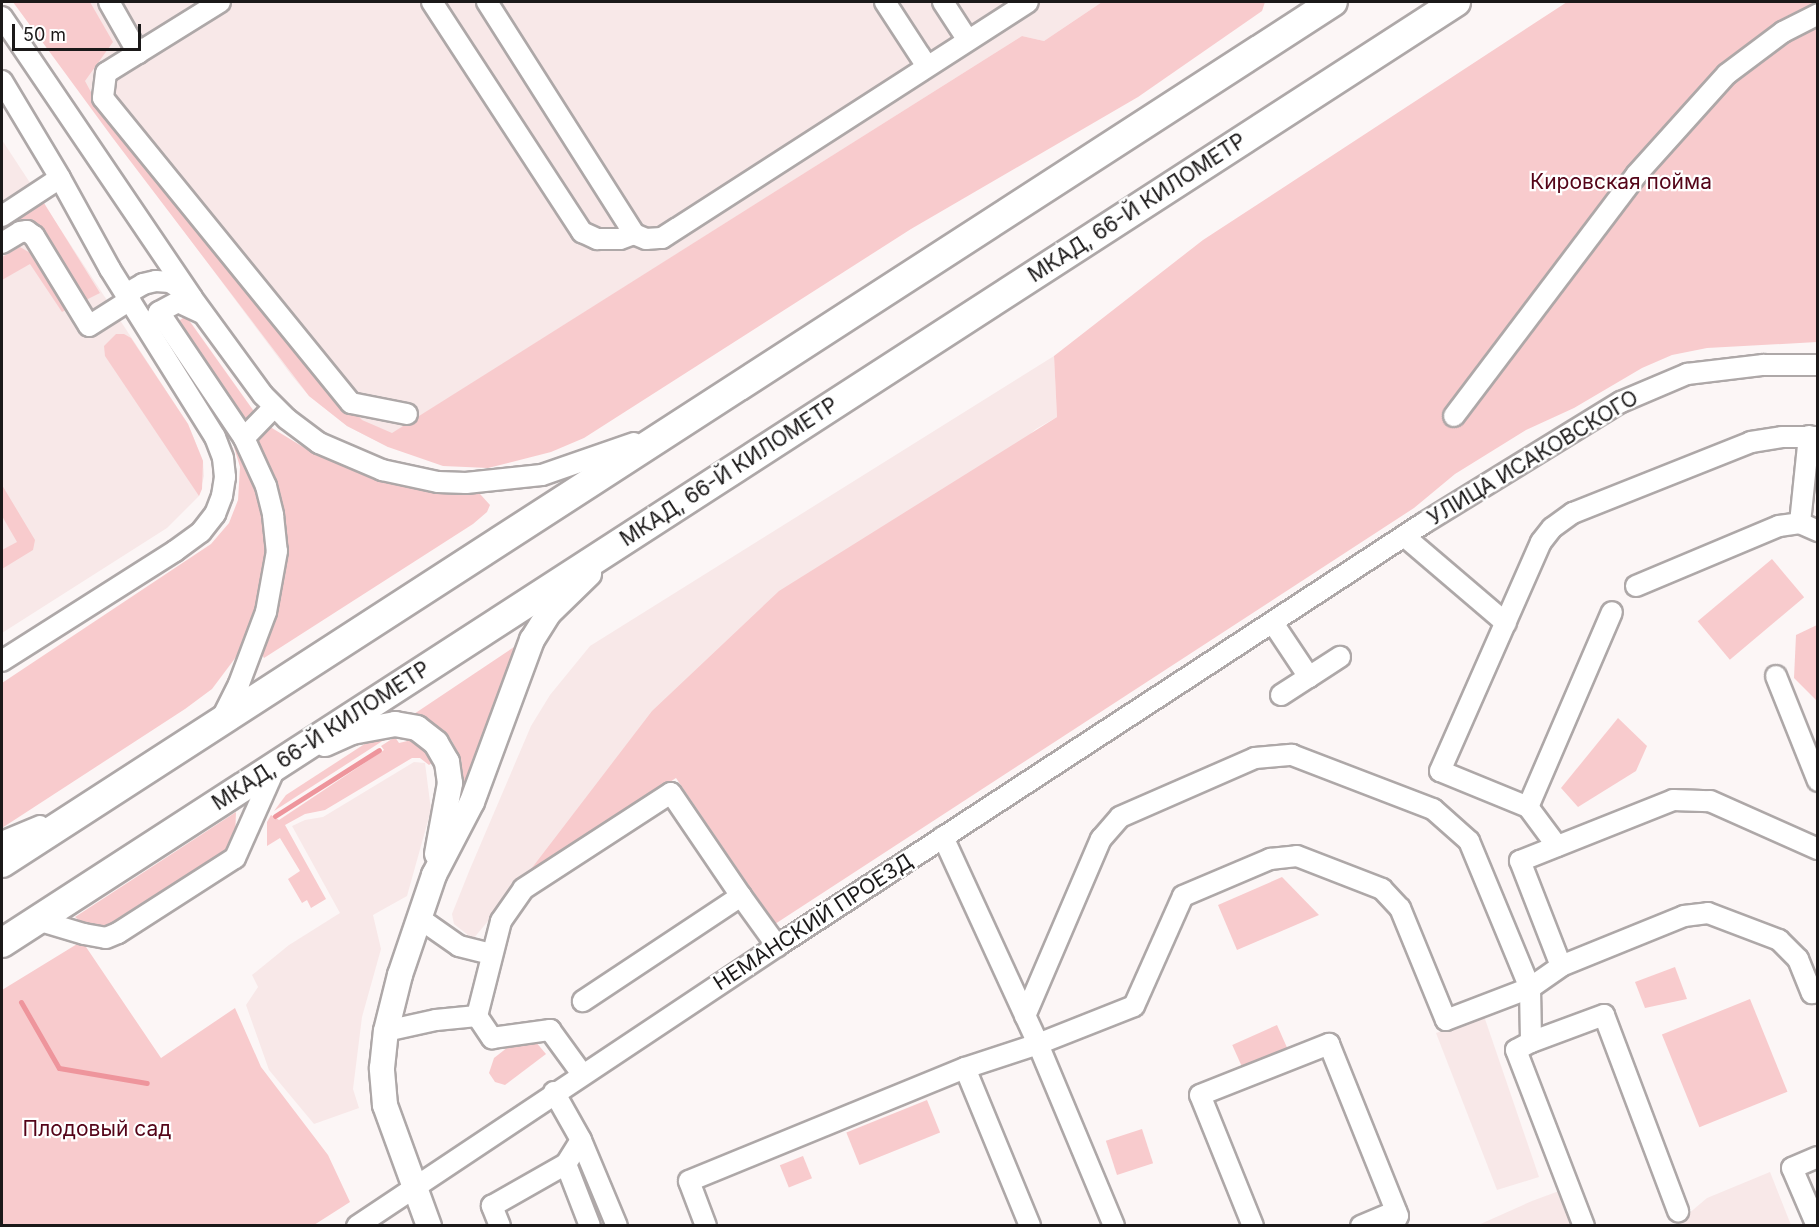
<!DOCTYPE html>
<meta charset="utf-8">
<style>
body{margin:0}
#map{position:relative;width:1819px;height:1227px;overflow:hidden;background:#fcf6f6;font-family:Inter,sans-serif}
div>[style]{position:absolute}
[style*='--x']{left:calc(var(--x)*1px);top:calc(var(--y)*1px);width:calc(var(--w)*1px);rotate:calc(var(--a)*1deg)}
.built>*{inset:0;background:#f8e8e8}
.green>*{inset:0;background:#f8cbcd;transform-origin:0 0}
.stream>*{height:5px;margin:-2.5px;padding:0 2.5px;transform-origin:2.5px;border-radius:2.5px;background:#ee959c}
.roads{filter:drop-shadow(2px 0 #aea8a8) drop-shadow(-2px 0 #aea8a8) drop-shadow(0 2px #aea8a8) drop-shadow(0 -2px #aea8a8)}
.minor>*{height:20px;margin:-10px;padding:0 10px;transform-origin:10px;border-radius:10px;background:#fff}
.major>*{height:24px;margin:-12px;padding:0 12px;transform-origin:12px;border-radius:12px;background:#fff}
.highway>*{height:28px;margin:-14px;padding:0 14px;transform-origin:14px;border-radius:14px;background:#fff}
span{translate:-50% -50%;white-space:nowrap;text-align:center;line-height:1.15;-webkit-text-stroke:4.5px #fff;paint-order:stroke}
.park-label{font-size:21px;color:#540418}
.street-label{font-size:21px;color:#1b1919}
.frame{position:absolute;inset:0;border:3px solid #1b1919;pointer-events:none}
.scale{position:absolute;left:12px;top:24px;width:129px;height:27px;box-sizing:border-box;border:3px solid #1b1919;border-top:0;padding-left:8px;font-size:18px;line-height:21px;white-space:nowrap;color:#1b1919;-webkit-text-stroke:4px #fff;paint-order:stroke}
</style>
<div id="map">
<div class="built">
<i style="clip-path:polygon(13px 2px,1102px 2px,1044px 41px,1022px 36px,393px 433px,388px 447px,347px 426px,309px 396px,292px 376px)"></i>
<i style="clip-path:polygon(2px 140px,188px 424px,203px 461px,204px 476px,199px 496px,167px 528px,2px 633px)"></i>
<i style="clip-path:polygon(1054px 356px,1057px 417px,1036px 429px,525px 877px,473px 939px,454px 924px,452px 914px,470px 869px,531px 726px,550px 695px,590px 646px)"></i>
<i style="clip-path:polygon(414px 762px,425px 763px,431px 810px,407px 896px,373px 915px,381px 949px,362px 1017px,353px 1089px,359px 1108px,314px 1124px,269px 1070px,246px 1005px,258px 987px,252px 975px,289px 945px,340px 913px,292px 826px,305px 820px,323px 817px)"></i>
<i style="clip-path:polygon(1484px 1016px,1539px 1177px,1497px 1190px,1436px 1033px)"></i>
<i style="clip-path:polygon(1770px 1172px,1791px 1225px,1674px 1226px,1707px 1198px)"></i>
<i style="clip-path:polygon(1559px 1191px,1574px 1225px,1476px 1226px,1532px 1201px)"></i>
</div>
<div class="green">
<i style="clip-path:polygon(13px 2px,90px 2px,113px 42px,85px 81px,100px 109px,309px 362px,362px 420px,392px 433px,1022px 36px,1044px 41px,1102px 2px,1265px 2px,1262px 11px,1138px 97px,911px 229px,584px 438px,551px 452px,488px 468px,443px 466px,388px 447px,347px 426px,309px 396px,112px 137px)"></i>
<i style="clip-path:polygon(1567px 2px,1817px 2px,1817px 342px,1707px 348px,1672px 355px,1642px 368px,1574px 408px,1526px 430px,1455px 474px,1414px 508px,775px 924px,676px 778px,525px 877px,652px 711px,779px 591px,1057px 417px,1054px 356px,1203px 240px)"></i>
<i style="clip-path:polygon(44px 203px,100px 293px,86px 300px,32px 219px,2px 236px,2px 228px)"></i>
<i style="clip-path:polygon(20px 247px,32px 254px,69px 308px,62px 312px,30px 264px,2px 280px,2px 257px)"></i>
<i style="clip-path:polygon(186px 316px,253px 410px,255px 415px,248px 423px,243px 423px,174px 324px)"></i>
<i style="clip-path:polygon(116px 334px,124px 334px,131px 338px,188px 424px,203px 461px,202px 489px,199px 496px,105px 356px,104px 346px)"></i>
<i style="clip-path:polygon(267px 425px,313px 453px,356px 471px,409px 487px,435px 492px,480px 494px,490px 505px,487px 512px,473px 524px,264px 658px,260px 651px,274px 615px,285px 551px,255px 443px,256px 435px)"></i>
<i style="clip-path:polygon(240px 444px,260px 488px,270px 550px,258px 609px,245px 645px,212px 689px,185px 709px,2px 828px,2px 683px,211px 544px,229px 523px,238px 500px,240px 467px,234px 447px)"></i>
<i style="clip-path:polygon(2px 485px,35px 540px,33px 550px,2px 569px,2px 550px,17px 542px,2px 516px)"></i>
<i style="left:1772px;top:559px;width:50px;height:97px;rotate:50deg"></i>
<i style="clip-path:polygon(1817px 625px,1817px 701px,1794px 678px,1796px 635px)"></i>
<i style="clip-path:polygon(520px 643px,465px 795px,461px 759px,452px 741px,443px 730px,414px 714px)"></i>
<i style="clip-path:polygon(1618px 718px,1647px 746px,1636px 771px,1578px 807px,1561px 788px)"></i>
<i style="clip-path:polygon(380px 734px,384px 740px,274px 811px,286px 795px)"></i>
<i style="clip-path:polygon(395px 737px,399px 743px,416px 739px,436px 760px,429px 765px,420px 758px,412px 758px,325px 810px,305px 814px,285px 825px,326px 899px,311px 908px,307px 900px,302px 903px,288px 879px,300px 871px,280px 838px,267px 846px,267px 822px,271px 815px,279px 820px,384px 750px,381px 746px)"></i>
<i style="clip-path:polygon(236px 812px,235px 839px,230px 847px,103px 928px,90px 929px,75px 917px)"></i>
<i style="clip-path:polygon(1282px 877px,1319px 915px,1237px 950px,1218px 905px)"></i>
<i style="clip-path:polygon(82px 941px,161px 1058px,235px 1008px,261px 1067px,328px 1155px,350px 1202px,314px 1225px,2px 1226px,2px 990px)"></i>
<i style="clip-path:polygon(1675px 967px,1687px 999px,1645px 1008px,1635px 982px)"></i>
<i style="left:1750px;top:999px;width:100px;height:95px;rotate:68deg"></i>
<i style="left:1277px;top:1025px;width:27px;height:49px;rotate:66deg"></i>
<i style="clip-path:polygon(535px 1041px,546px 1054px,505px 1085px,495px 1082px,489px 1073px,494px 1058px,512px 1044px)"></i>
<i style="left:927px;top:1100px;width:35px;height:87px;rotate:68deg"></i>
<i style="left:1142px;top:1129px;width:36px;height:38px;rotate:72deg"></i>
<i style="left:803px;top:1156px;width:24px;height:25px;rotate:68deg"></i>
</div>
<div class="stream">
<i style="--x:275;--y:816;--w:123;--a:-32.4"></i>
<i style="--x:21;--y:1002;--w:76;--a:60.1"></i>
<i style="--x:59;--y:1068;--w:89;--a:9.7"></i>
</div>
<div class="roads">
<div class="minor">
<i style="--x:109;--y:2;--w:59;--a:60.4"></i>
<i style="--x:220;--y:2;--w:134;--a:148.1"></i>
<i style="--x:106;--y:73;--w:25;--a:97"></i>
<i style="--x:103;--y:98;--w:393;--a:50.9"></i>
<i style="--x:351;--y:403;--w:57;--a:11.1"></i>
<i style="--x:432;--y:2;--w:275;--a:56.9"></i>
<i style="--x:582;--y:232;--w:17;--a:25"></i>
<i style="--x:597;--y:239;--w:23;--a:0"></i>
<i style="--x:620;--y:239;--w:15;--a:-20"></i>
<i style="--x:634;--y:234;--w:13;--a:23"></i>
<i style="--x:646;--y:239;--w:16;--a:-4"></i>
<i style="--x:662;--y:238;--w:435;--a:-32.8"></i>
<i style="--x:487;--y:2;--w:275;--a:57.6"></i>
<i style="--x:885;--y:2;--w:75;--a:56.9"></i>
<i style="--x:943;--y:2;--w:44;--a:57"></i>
<i style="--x:2;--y:17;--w:339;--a:55.9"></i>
<i style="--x:192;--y:298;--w:120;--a:53.8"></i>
<i style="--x:263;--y:395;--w:34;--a:45"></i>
<i style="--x:287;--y:419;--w:40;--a:37"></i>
<i style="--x:319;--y:443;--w:69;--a:23.2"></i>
<i style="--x:382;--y:470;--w:57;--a:12.1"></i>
<i style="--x:438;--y:482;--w:28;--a:2"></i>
<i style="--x:466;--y:483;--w:76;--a:-6"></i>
<i style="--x:542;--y:475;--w:97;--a:-19.2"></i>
<i style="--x:2;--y:81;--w:113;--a:59.1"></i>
<i style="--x:60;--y:178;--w:104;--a:61.2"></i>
<i style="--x:110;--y:269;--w:198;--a:58"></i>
<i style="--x:215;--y:437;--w:22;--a:69"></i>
<i style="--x:223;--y:458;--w:19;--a:84"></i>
<i style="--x:225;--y:477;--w:19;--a:99"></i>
<i style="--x:222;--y:496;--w:19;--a:111"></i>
<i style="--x:215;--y:514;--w:23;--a:128"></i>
<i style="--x:201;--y:532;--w:32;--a:144"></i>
<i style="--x:175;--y:551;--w:205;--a:147.6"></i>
<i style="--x:2;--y:216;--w:69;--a:-33.2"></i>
<i style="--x:2;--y:243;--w:21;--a:-31"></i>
<i style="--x:20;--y:232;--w:7;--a:-8"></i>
<i style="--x:27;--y:231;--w:9;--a:36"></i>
<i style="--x:34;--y:236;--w:105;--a:58.6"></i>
<i style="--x:89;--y:326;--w:49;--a:-32.4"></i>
<i style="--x:126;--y:294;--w:20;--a:-30"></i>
<i style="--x:143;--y:284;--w:13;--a:-13"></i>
<i style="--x:156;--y:281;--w:14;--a:4"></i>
<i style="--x:170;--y:282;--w:22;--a:34"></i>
<i style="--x:159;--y:312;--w:152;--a:56"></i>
<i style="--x:244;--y:438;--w:53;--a:65.4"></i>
<i style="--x:266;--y:486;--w:30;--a:76"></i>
<i style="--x:273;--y:515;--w:36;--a:84"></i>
<i style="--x:277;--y:551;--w:62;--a:100.2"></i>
<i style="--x:266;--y:612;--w:77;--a:110.6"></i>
<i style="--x:239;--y:684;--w:40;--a:116.6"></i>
<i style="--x:154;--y:322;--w:11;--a:-63"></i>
<i style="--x:159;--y:312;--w:21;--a:-28"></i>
<i style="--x:178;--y:302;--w:26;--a:25"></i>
<i style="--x:1454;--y:416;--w:302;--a:-52.9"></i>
<i style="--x:1636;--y:175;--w:136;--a:-48"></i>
<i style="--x:1727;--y:74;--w:70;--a:-36.9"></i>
<i style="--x:1783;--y:32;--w:39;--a:-27"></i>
<i style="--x:1809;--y:436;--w:87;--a:95.9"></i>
<i style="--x:1800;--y:523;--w:20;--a:24"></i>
<i style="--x:244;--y:438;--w:43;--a:-45.9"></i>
<i style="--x:1404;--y:536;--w:134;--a:40.5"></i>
<i style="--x:1636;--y:586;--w:155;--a:-22.8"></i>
<i style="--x:1779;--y:526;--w:21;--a:-8"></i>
<i style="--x:1273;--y:623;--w:65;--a:56.3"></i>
<i style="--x:1309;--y:677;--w:37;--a:-33"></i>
<i style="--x:1776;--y:676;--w:113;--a:68.2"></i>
<i style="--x:1281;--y:695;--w:33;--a:-33"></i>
<i style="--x:1528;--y:807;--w:212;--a:-66.7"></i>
<i style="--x:943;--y:837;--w:228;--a:65.3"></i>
<i style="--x:1038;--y:1044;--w:197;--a:67.3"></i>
<i style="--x:2;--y:842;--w:41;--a:-22.8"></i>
<i style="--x:1557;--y:846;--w:49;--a:-126.6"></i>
<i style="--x:1528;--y:807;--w:95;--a:-157.8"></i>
<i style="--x:1440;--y:771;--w:250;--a:-66.2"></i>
<i style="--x:1541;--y:542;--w:18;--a:-52"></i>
<i style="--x:1552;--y:528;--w:26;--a:-36"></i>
<i style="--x:1573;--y:513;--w:192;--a:-21.7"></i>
<i style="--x:1751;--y:442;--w:31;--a:-9"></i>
<i style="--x:1782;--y:437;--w:36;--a:0"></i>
<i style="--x:741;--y:896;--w:62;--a:54.2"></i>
<i style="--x:419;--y:918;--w:49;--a:35"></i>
<i style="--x:459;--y:946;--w:34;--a:14"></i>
<i style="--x:37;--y:920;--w:49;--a:16.6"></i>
<i style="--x:84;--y:934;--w:22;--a:10"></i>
<i style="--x:106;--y:938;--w:13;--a:-23"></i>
<i style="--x:118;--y:933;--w:139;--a:-32.7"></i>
<i style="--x:235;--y:858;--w:101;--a:-66"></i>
<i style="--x:1561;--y:966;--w:113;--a:-111.3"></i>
<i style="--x:1520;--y:861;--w:165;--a:-21.7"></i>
<i style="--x:1673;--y:800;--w:37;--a:2"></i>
<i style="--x:1710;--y:801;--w:118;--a:24"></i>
<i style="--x:477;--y:1016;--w:98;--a:-75.8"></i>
<i style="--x:501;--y:921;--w:39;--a:-55"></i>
<i style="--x:523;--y:889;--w:176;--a:-33"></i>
<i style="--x:671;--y:793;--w:125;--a:55.8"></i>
<i style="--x:741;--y:896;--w:190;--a:146.4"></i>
<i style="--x:1025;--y:1016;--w:193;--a:-66.8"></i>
<i style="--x:1101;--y:839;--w:29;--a:-49"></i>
<i style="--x:1120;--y:817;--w:147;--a:-23.6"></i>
<i style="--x:1255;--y:758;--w:37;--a:-5"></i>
<i style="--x:1292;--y:755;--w:151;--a:21"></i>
<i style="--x:1433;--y:809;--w:48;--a:41.6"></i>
<i style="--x:1469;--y:841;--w:159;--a:67.5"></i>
<i style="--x:1530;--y:988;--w:54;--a:88.9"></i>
<i style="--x:1531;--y:1042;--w:78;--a:-20.3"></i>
<i style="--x:1604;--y:1015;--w:210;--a:69.3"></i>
<i style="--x:386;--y:1031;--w:51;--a:-12.4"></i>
<i style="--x:436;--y:1020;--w:41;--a:-5.6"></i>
<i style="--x:477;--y:1016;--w:27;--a:56"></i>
<i style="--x:492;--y:1038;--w:59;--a:-7.9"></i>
<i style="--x:550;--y:1030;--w:54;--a:54"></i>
<i style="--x:1531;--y:1042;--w:17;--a:152"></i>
<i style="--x:1516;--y:1050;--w:189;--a:68.9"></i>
<i style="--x:965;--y:1068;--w:171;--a:67.6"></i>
<i style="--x:554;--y:1092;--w:55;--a:60.6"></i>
<i style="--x:581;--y:1140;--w:93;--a:67.3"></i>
<i style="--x:566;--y:1164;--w:66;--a:68.8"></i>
<i style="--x:357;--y:1226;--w:505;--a:-33.69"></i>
<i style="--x:777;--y:946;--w:773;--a:-33.18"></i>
<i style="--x:1424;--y:523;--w:231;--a:-31.6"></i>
<i style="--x:1621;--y:402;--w:72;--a:-23"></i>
<i style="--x:1687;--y:374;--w:77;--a:-6.8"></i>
<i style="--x:1763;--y:365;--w:55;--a:0"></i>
<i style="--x:500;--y:1226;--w:22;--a:-112"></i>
<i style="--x:492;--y:1206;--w:85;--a:-29.6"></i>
<i style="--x:566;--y:1164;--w:28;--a:-58"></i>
<i style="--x:706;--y:1226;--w:48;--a:-110.7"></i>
<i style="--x:689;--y:1181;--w:298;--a:-22.3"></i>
<i style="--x:965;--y:1068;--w:77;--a:-18.2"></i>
<i style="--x:1038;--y:1044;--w:103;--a:-21.6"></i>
<i style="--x:1134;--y:1006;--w:120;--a:-66"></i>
<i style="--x:1183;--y:896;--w:95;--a:-23"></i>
<i style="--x:1270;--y:859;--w:27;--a:-6"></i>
<i style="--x:1297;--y:856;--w:91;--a:21.2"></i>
<i style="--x:1382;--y:889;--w:26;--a:47"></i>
<i style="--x:1400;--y:908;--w:121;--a:67.7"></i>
<i style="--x:1446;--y:1020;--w:90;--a:-20.9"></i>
<i style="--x:1530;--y:988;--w:38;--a:-35"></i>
<i style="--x:1561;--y:966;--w:133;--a:-22.1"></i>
<i style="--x:1684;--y:916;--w:24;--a:-7"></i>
<i style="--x:1708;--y:913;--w:76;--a:20.8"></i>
<i style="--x:1779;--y:940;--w:27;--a:45"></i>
<i style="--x:1798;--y:959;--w:37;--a:68"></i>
<i style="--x:1812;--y:993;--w:6;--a:-18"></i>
<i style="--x:1253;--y:1226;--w:141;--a:-112"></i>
<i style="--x:1200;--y:1095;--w:139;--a:-21.6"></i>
<i style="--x:1329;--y:1044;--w:185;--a:68.1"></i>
<i style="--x:1398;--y:1216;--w:11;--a:117"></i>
<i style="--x:1361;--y:1226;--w:38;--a:-23"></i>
<i style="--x:1817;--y:1226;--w:63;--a:-113.3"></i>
<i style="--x:1792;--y:1168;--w:28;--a:-23"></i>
</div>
<div class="major">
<i style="--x:325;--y:744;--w:30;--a:-24"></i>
<i style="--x:352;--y:732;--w:44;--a:-10.5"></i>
<i style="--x:395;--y:724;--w:22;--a:10"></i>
<i style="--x:417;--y:728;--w:24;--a:38"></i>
<i style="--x:436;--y:743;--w:22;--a:60"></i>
<i style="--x:447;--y:762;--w:21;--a:82"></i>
<i style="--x:450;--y:783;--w:72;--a:100.4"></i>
<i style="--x:429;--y:1226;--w:129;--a:-110"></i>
<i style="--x:385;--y:1105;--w:37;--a:-95"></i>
<i style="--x:382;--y:1068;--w:37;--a:-84"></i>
<i style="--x:386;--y:1031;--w:58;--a:-76"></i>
<i style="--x:400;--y:975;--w:106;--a:-71.2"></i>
<i style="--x:434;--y:875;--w:82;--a:-62.5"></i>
<i style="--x:472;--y:802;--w:173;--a:-69.7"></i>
<i style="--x:532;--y:640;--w:32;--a:-58"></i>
<i style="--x:549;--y:613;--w:56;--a:-44.3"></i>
</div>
<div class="highway">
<i style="--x:2;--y:863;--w:1585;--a:-32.9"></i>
<i style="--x:2;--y:943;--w:1732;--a:-32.91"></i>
</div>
</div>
<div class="park-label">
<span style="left:1621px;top:182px">Кировская пойма</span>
<span style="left:97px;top:1129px">Плодовый сад</span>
</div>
<div class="street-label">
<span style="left:1137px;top:208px;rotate:-33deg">МКАД, 66-Й КИЛОМЕТР</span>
<span style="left:1533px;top:458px;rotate:-31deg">УЛИЦА ИСАКОВСКОГО</span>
<span style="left:729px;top:472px;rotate:-33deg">МКАД, 66-Й КИЛОМЕТР</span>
<span style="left:321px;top:736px;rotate:-33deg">МКАД, 66-Й КИЛОМЕТР</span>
<span style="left:813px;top:922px;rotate:-33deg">НЕМАНСКИЙ ПРОЕЗД</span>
</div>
<div class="frame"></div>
<div class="scale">50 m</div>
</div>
